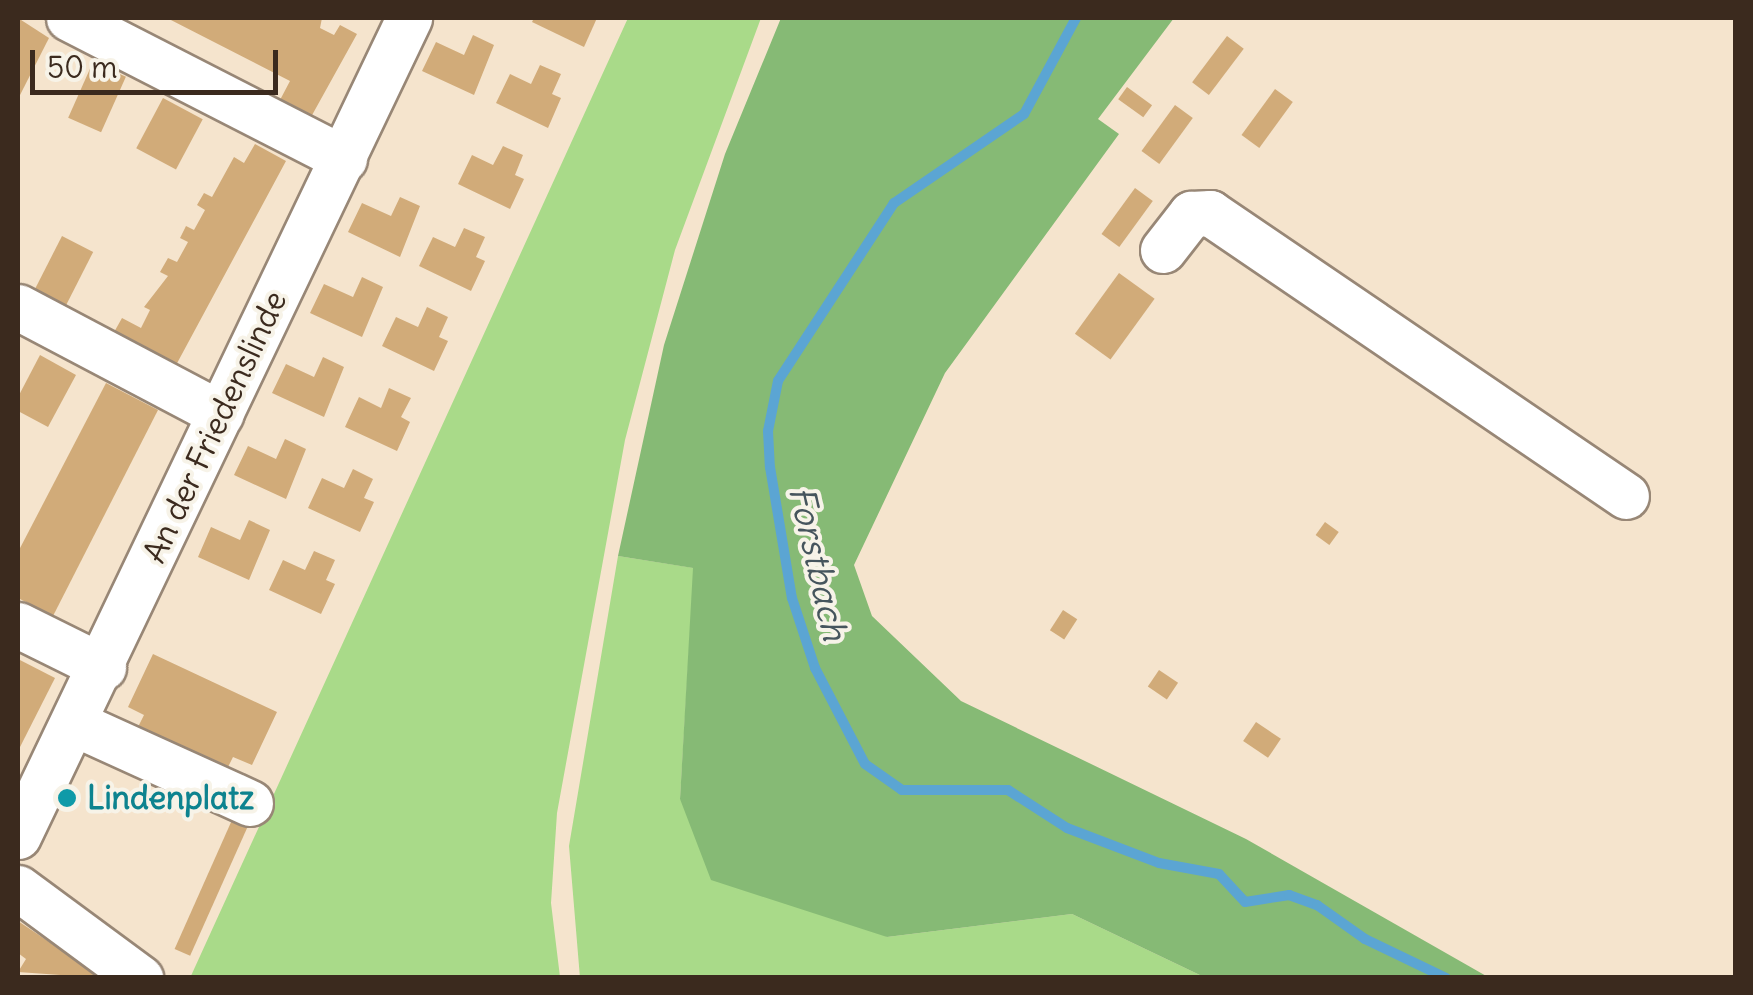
<!DOCTYPE html>
<style>
body{margin:0}
#map{position:relative;width:1753px;height:995px;overflow:hidden;background:#f5e4cd;font-family:Delius,sans-serif}
div>[style]{position:absolute}
[style*='--x']{left:calc(var(--x)*1px);top:calc(var(--y)*1px);width:calc(var(--w)*1px);rotate:calc(var(--a)*1deg)}
.green>*{inset:0;background:#a9da89}
.forest>*{inset:0;background:#86ba75}
.stream>*{height:10px;margin:-5px;padding:0 5px;transform-origin:5px;border-radius:5px;background:#5ba5d3}
.building>*{inset:0;background:#d1ab79;transform-origin:0 0}
.roads{filter:drop-shadow(2px 0 #988776) drop-shadow(-2px 0 #988776) drop-shadow(0 2px #988776) drop-shadow(0 -2px #988776)}
.minor>*{height:45px;margin:-22.5px;padding:0 22.5px;transform-origin:22.5px;border-radius:22.5px;background:#fff}
.dots>*{width:28px;height:28px;translate:-50% -50%;box-sizing:border-box;border:5px solid #f7f3e8;border-radius:50%}
span{translate:-50% -50%;white-space:nowrap;text-align:center;line-height:1.15;-webkit-text-stroke:8px #f7f3e8;paint-order:stroke}
.street-label{font-size:32px;color:#3b2a1e}
.culture-label{font-size:32px;color:#0d838f;font-weight:700}
.left{translate:0 -50%;text-align:left}
.water-label{font-size:35px;color:#46555d;font-style:italic}
.frame{position:absolute;inset:0;border:20px solid #3b2a1e;pointer-events:none}
.scale{position:absolute;left:30px;top:50px;width:248px;height:45px;box-sizing:border-box;border:5px solid #3b2a1e;border-top:0;padding-left:12px;font-size:30px;line-height:35px;white-space:nowrap;color:#3b2a1e;-webkit-text-stroke:8px #f7f3e8;paint-order:stroke}
</style>
<div id="map">
<div class="green">
<i style="clip-path:polygon(628px 18px,761px 18px,675px 250px,625px 440px,557px 813px,551px 903px,560px 977px,190px 978px)"></i>
<i style="clip-path:polygon(618px 556px,694px 568px,680px 799px,887px 937px,1072px 914px,1204px 977px,580px 978px,569px 846px)"></i>
</div>
<div class="forest">
<i style="clip-path:polygon(781px 18px,1174px 18px,1098px 119px,1119px 134px,945px 373px,854px 565px,872px 616px,961px 701px,1246px 839px,1488px 977px,1204px 977px,1072px 914px,887px 937px,711px 880px,680px 799px,693px 568px,618px 556px,664px 345px,725px 154px)"></i>
</div>
<div class="stream">
<i style="--x:1076;--y:18;--w:109;--a:118.4"></i>
<i style="--x:1024;--y:114;--w:158;--a:145.6"></i>
<i style="--x:894;--y:203;--w:212;--a:123.1"></i>
<i style="--x:778;--y:381;--w:51;--a:101.3"></i>
<i style="--x:768;--y:431;--w:36;--a:87"></i>
<i style="--x:770;--y:467;--w:133;--a:80.5"></i>
<i style="--x:792;--y:598;--w:74;--a:71.8"></i>
<i style="--x:815;--y:668;--w:108;--a:62.5"></i>
<i style="--x:865;--y:764;--w:45;--a:35.1"></i>
<i style="--x:902;--y:790;--w:106;--a:0"></i>
<i style="--x:1008;--y:790;--w:70;--a:32.8"></i>
<i style="--x:1067;--y:828;--w:98;--a:20.8"></i>
<i style="--x:1159;--y:863;--w:61;--a:10.4"></i>
<i style="--x:1219;--y:874;--w:38;--a:47"></i>
<i style="--x:1245;--y:902;--w:45;--a:-9"></i>
<i style="--x:1289;--y:895;--w:30;--a:20"></i>
<i style="--x:1317;--y:905;--w:59;--a:35.3"></i>
<i style="--x:1365;--y:939;--w:90;--a:25.7"></i>
</div>
<div class="building">
<i style="clip-path:polygon(18px 18px,49px 38px,18px 99px)"></i>
<i style="clip-path:polygon(167px 18px,322px 18px,320px 28px,334px 35px,340px 25px,357px 34px,311px 117px,280px 100px,290px 81px)"></i>
<i style="clip-path:polygon(534px 18px,597px 18px,584px 47px,532px 22px)"></i>
<i style="clip-path:polygon(473px 35px,494px 45px,474px 95px,422px 71px,436px 42px,464px 55px)"></i>
<i style="left:1227px;top:36px;width:21px;height:58px;rotate:37deg"></i>
<i style="left:93px;top:62px;width:36px;height:61px;rotate:24deg"></i>
<i style="clip-path:polygon(540px 65px,561px 74px,552px 94px,561px 98px,548px 128px,496px 103px,510px 74px,531px 84px)"></i>
<i style="left:1127px;top:87px;width:31px;height:15px;rotate:36deg"></i>
<i style="left:1275px;top:89px;width:22px;height:57px;rotate:36deg"></i>
<i style="left:163px;top:98px;width:45px;height:57px;rotate:28deg"></i>
<i style="left:1175px;top:105px;width:22px;height:57px;rotate:36deg"></i>
<i style="clip-path:polygon(255px 144px,286px 161px,175px 367px,113px 334px,122px 318px,141px 328px,150px 310px,144px 307px,168px 276px,160px 272px,168px 258px,177px 262px,188px 242px,180px 238px,186px 226px,194px 230px,205px 210px,197px 205px,204px 193px,212px 197px,234px 157px,244px 163px)"></i>
<i style="clip-path:polygon(503px 146px,523px 155px,515px 175px,524px 179px,510px 209px,458px 184px,472px 155px,493px 165px)"></i>
<i style="left:1135px;top:188px;width:22px;height:57px;rotate:36deg"></i>
<i style="clip-path:polygon(400px 197px,420px 206px,400px 257px,348px 232px,362px 203px,391px 216px)"></i>
<i style="clip-path:polygon(464px 228px,485px 237px,476px 257px,485px 261px,471px 291px,419px 266px,433px 237px,455px 247px)"></i>
<i style="left:62px;top:236px;width:35px;height:62px;rotate:27deg"></i>
<i style="left:1119px;top:273px;width:44px;height:75px;rotate:36deg"></i>
<i style="clip-path:polygon(362px 277px,383px 287px,362px 337px,310px 313px,324px 284px,353px 297px)"></i>
<i style="clip-path:polygon(427px 307px,448px 317px,439px 337px,448px 341px,434px 371px,382px 346px,396px 317px,418px 327px)"></i>
<i style="clip-path:polygon(40px 355px,76px 375px,48px 427px,18px 411px,18px 397px)"></i>
<i style="clip-path:polygon(323px 357px,344px 367px,324px 417px,272px 393px,286px 364px,314px 377px)"></i>
<i style="clip-path:polygon(106px 383px,158px 410px,53px 616px,18px 598px,18px 552px)"></i>
<i style="clip-path:polygon(389px 388px,411px 398px,401px 417px,410px 422px,397px 451px,345px 427px,359px 397px,381px 408px)"></i>
<i style="clip-path:polygon(285px 439px,306px 449px,286px 499px,234px 475px,248px 446px,276px 459px)"></i>
<i style="clip-path:polygon(353px 469px,373px 479px,364px 498px,374px 502px,360px 532px,308px 508px,322px 478px,344px 488px)"></i>
<i style="clip-path:polygon(249px 520px,270px 530px,249px 580px,198px 557px,211px 527px,240px 540px)"></i>
<i style="left:1325px;top:522px;width:17px;height:16px;rotate:36deg"></i>
<i style="clip-path:polygon(314px 551px,335px 560px,326px 580px,335px 584px,321px 614px,269px 590px,283px 560px,305px 570px)"></i>
<i style="left:1063px;top:610px;width:17px;height:24px;rotate:33deg"></i>
<i style="clip-path:polygon(153px 654px,277px 712px,252px 765px,233px 757px,227px 769px,138px 727px,144px 715px,128px 707px)"></i>
<i style="clip-path:polygon(18px 659px,55px 678px,18px 751px)"></i>
<i style="left:1159px;top:670px;width:23px;height:20px;rotate:34deg"></i>
<i style="left:1256px;top:722px;width:30px;height:23px;rotate:34deg"></i>
<i style="left:236px;top:811px;width:17px;height:151px;rotate:24deg"></i>
<i style="clip-path:polygon(18px 921px,103px 978px,18px 972px,26px 959px,18px 953px)"></i>
</div>
<div class="roads">
<div class="minor">
<i style="--x:69;--y:18;--w:309;--a:27.1"></i>
<i style="--x:1163;--y:250;--w:46;--a:-52.1"></i>
<i style="--x:1191;--y:214;--w:19;--a:-3"></i>
<i style="--x:1210;--y:213;--w:503;--a:34.23"></i>
<i style="--x:18;--y:307;--w:229;--a:27.8"></i>
<i style="--x:18;--y:625;--w:95;--a:26.3"></i>
<i style="--x:76;--y:724;--w:191;--a:24.4"></i>
<i style="--x:18;--y:836;--w:907;--a:-64.45"></i>
<i style="--x:18;--y:888;--w:152;--a:36.4"></i>
</div>
</div>
<div class="dots">
<i style="left:67px;top:798px;background:#0f9aa8"></i>
</div>
<div class="street-label">
<span style="left:215px;top:427px;rotate:-65deg">An der Friedenslinde</span>
</div>
<div class="culture-label">
<span class="left" style="left:87px;top:798px">Lindenplatz</span>
</div>
<div class="water-label">
<span style="left:819px;top:563px;rotate:77deg">Forstbach</span>
</div>
<div class="frame"></div>
<div class="scale">50 m</div>
</div>
